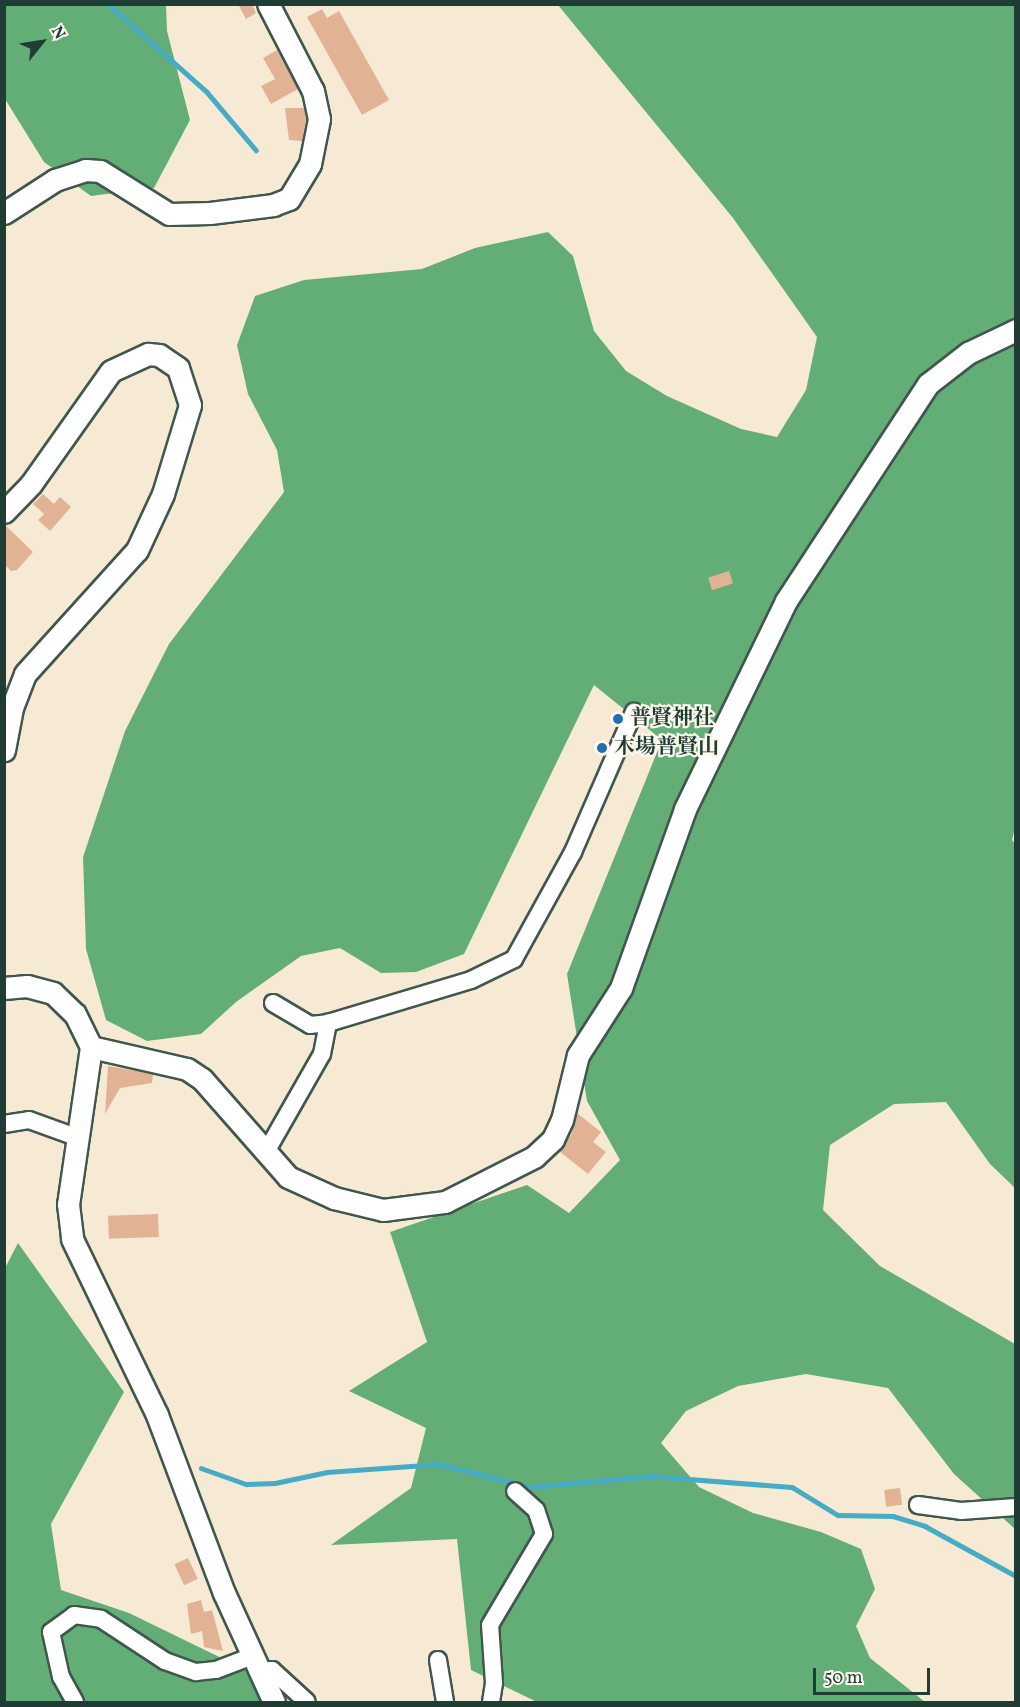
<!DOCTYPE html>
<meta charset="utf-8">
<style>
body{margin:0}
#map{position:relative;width:1020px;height:1707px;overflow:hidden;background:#f7ead5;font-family:Vollkorn,"Noto Serif JP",serif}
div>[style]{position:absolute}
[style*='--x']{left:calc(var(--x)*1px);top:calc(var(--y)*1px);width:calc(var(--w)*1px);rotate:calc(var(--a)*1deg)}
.forest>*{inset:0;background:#63ae76}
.stream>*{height:4.5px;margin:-2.25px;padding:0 2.25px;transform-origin:2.25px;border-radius:2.25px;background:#46acc6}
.building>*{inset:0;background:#e1b294;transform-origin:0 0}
.roads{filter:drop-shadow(2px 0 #3f574c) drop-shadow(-2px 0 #3f574c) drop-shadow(0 2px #3f574c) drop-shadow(0 -2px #3f574c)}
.minor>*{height:16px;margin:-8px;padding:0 8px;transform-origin:8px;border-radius:8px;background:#fff}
.tertiary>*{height:21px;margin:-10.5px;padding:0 10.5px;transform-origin:10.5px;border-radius:10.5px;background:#fff}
.dots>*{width:16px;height:16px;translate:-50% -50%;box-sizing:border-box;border:3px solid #fbf7ec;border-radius:50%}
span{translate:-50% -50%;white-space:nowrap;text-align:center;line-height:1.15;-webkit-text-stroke:4.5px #fbf7ec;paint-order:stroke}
.poi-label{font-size:21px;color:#1f3d34;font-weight:700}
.left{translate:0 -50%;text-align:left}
.frame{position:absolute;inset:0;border:6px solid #1f3d34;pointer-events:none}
.north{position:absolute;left:12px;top:12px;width:60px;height:60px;-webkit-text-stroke:4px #fbf7ec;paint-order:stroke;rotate:60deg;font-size:16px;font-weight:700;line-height:24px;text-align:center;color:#1f3d34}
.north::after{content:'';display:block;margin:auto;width:21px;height:27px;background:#1f3d34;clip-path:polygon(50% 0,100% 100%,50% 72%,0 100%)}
.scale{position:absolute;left:813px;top:1668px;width:117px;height:27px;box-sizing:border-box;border:3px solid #1f3d34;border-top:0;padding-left:8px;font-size:18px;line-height:21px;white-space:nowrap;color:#1f3d34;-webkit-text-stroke:4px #fbf7ec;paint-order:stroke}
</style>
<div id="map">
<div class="forest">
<i style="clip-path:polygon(5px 5px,166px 5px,167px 31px,190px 120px,154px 188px,91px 196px,44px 162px,5px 99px)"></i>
<i style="clip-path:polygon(558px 5px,1015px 5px,1016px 824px,1012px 840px,1016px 845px,1015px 1188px,990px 1164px,946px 1102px,894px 1104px,830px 1145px,823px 1210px,880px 1266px,1015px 1344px,1015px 1529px,954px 1474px,888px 1388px,806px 1374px,738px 1386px,686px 1411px,661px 1443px,699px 1487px,753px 1513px,821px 1532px,861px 1549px,875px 1589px,856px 1626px,870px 1658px,925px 1702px,537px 1702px,471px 1670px,457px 1539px,331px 1545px,411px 1488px,426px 1428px,349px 1391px,427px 1342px,390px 1232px,527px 1185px,569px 1213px,620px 1160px,587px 1101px,567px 974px,662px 740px,594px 685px,464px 954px,416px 972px,381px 973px,340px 948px,301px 956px,236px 1002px,201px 1034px,147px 1041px,106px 1020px,86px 949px,83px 857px,125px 731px,169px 644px,284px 492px,277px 450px,248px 394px,237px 345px,255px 296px,304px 280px,422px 269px,475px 248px,548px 232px,573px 256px,594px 331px,626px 371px,667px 396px,741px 429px,777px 437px,806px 390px,817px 337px,733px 218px)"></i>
<i style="clip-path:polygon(18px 1243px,124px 1392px,51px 1524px,61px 1590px,129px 1613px,248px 1671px,263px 1702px,5px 1702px,4px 1270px)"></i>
</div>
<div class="stream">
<i style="--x:108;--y:4;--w:132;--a:41.6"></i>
<i style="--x:207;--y:92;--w:76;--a:49.8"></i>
<i style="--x:201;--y:1468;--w:48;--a:19.6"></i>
<i style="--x:246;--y:1484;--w:29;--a:-2"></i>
<i style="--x:275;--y:1483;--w:53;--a:-11.9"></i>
<i style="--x:327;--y:1472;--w:112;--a:-4.1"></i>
<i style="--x:439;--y:1464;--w:94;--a:14.2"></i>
<i style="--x:530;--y:1487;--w:121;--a:-5.2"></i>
<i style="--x:651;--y:1476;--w:141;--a:4.5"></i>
<i style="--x:792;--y:1487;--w:54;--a:31.3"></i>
<i style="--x:838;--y:1515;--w:55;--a:1"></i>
<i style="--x:893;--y:1516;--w:34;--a:17"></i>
<i style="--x:925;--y:1526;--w:104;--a:28.8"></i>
</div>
<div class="building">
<i style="clip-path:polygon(238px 4px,252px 4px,256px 13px,246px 19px)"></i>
<i style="clip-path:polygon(322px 9px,327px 18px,339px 11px,389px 100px,362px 115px,307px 17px)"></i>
<i style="clip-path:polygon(277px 50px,298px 89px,271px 104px,261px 86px,275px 79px,263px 58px)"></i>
<i style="clip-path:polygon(285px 108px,304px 108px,306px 119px,302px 141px,289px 140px)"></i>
<i style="clip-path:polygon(43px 494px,54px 504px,60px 497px,71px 507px,50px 531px,38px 520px,44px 514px,33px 504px)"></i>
<i style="clip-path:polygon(4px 524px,33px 552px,17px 570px,11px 571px,4px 564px)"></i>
<i style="left:729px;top:571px;width:13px;height:22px;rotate:72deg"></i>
<i style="clip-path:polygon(108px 1066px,153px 1074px,152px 1083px,120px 1088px,105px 1114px)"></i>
<i style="clip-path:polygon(577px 1113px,601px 1132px,593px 1142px,606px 1152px,588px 1174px,559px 1151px,571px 1135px)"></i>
<i style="left:158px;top:1214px;width:23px;height:50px;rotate:88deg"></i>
<i style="left:900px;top:1488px;width:17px;height:16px;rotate:83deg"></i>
<i style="left:188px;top:1558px;width:23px;height:15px;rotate:65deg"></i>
<i style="clip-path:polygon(201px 1600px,204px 1612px,212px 1610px,223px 1651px,204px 1647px,202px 1631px,191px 1634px,187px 1604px)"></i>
</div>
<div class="roads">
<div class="minor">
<i style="--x:273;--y:1003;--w:43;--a:30.7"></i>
<i style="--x:310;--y:1025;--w:18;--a:-6"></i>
<i style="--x:4;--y:1124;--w:25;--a:-9"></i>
<i style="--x:29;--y:1120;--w:50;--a:19.9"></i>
<i style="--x:266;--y:1152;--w:113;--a:-60.3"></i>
<i style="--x:322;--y:1054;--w:32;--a:-79"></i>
<i style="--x:328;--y:1023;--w:149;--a:-16.7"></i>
<i style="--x:471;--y:980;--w:48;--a:-26"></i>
<i style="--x:514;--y:959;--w:122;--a:-61.1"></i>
<i style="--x:573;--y:852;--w:153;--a:-66.5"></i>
<i style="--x:918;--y:1505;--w:43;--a:7.9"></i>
<i style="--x:961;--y:1511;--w:55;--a:-4.2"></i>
<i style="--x:438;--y:1660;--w:43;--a:80.5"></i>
<i style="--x:260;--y:1671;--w:12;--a:-5"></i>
<i style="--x:272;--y:1670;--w:47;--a:42.4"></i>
<i style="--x:75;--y:1702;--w:29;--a:-119"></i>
<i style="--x:61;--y:1677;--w:46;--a:-102.5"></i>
<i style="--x:51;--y:1632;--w:29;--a:-36"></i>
<i style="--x:74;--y:1615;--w:27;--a:8"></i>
<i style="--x:101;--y:1619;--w:77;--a:33.3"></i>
<i style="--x:165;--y:1661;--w:33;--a:20"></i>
<i style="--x:196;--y:1672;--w:20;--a:-6"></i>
<i style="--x:216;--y:1670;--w:40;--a:-21"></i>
<i style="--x:491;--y:1702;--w:19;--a:-81"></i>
<i style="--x:494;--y:1683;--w:58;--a:-93.9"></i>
<i style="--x:490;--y:1625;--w:106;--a:-59.3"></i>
<i style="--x:544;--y:1534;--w:25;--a:-108"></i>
<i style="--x:536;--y:1510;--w:28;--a:-138"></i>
</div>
<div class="tertiary">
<i style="--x:4;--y:213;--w:61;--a:-32.9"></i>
<i style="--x:55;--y:180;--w:32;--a:-18"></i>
<i style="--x:85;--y:170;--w:15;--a:4"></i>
<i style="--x:100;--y:171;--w:81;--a:31.9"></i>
<i style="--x:169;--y:214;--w:41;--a:-1.4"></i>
<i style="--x:210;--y:213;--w:64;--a:-7.2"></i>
<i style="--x:273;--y:205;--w:17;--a:-21"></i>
<i style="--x:289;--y:199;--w:41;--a:-59"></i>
<i style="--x:310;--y:164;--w:46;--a:-78.7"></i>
<i style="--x:319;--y:119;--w:29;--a:-102"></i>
<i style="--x:313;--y:91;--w:98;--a:-117.3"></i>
<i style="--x:4;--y:512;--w:39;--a:-46"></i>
<i style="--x:31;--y:484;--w:138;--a:-54.7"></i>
<i style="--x:111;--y:371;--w:41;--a:-24.7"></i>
<i style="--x:148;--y:354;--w:11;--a:5"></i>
<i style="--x:159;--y:355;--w:23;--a:34"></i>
<i style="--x:178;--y:368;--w:39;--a:72"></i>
<i style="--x:190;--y:405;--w:93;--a:106.9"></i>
<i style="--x:163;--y:494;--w:62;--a:114.9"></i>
<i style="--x:137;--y:550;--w:167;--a:132.1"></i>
<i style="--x:25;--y:674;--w:36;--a:111"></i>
<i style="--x:12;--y:708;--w:43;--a:100.8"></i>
<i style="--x:4;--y:988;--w:23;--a:-5"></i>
<i style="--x:27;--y:986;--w:27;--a:15"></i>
<i style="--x:53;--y:993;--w:30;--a:44"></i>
<i style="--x:75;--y:1014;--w:37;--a:64"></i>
<i style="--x:91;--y:1047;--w:159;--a:98.3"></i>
<i style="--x:68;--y:1204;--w:35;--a:83"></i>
<i style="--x:72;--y:1239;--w:195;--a:64.2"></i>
<i style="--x:157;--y:1415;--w:190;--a:69.4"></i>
<i style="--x:224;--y:1593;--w:120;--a:65.4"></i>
<i style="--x:91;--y:1047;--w:98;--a:12.9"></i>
<i style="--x:187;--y:1069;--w:18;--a:34"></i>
<i style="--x:202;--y:1079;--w:130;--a:48.7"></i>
<i style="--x:288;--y:1177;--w:51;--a:24.5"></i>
<i style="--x:334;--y:1198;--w:50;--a:13.8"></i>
<i style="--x:383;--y:1210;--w:63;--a:-7.4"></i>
<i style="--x:445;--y:1202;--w:100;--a:-26.8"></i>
<i style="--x:534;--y:1157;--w:26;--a:-43"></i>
<i style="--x:553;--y:1139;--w:21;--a:-65"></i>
<i style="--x:562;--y:1120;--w:67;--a:-76.2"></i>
<i style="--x:578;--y:1055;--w:80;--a:-57.3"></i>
<i style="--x:621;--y:988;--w:190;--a:-70.3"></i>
<i style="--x:685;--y:809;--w:231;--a:-64.1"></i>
<i style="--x:786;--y:601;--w:259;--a:-56.8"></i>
<i style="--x:928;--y:384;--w:51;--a:-37.8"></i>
<i style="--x:968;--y:353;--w:53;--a:-25.6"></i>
</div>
</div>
<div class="dots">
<i style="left:618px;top:719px;background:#1f6fb2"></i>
<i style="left:602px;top:748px;background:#1f6fb2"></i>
</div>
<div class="poi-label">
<span class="left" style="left:630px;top:719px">普賢神社</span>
<span class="left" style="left:614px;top:748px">木場普賢山</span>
</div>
<div class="frame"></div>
<div class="north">N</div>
<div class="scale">50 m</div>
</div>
